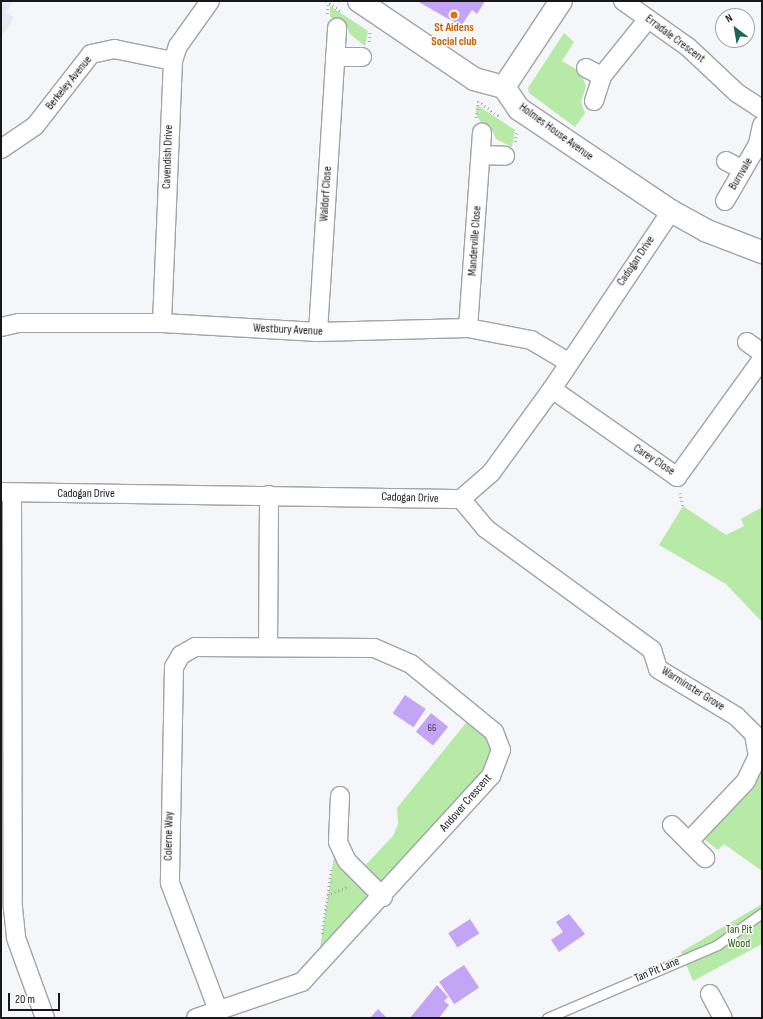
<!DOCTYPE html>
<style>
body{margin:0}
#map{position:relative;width:763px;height:1019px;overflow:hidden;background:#f4f6fa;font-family:"Sofia Sans Condensed",sans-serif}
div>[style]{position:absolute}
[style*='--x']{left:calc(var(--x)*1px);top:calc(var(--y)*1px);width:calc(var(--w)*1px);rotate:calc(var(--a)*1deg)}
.built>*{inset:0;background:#e5eaf5}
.green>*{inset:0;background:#b7e9a7}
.building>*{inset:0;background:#c3a4f5;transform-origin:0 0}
.path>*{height:2.5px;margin-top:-1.25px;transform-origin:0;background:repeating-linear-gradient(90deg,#abacaf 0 1px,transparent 0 4px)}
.roads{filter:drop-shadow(1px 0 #a1a3a6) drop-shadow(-1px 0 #a1a3a6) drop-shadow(0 1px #a1a3a6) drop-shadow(0 -1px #a1a3a6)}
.service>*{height:9px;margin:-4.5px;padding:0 4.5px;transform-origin:4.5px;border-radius:4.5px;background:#fff}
.minor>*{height:18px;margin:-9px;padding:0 9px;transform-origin:9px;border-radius:9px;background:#fff}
.tertiary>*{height:22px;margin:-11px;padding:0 11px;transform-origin:11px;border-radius:11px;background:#fff}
.secondary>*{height:22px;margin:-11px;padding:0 11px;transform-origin:11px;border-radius:11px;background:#fff}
.dots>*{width:11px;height:11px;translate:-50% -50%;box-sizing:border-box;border:2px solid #fff;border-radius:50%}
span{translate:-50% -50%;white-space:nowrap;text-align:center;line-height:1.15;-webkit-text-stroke:3px #fff;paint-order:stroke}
.number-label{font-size:10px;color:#433b51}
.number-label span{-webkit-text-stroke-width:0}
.food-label{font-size:12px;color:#c56008;font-weight:700}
.street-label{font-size:12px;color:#18181a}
.park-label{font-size:12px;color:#22560b}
.frame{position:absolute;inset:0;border:2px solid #18181a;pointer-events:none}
.north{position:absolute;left:715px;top:8px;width:40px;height:40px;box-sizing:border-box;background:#fff;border:1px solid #a3a3a3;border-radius:50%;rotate:329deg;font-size:11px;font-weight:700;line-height:16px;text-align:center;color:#18181a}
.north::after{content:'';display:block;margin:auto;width:14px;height:18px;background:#1b6459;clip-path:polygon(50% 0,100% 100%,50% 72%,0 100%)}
.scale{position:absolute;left:8px;top:993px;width:52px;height:18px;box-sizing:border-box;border:2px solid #18181a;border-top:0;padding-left:5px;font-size:12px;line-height:14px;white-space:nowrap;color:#18181a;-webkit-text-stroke:3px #fff;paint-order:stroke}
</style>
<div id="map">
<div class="built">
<i style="clip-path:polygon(1px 1px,13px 1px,6px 12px,14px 18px,1px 37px)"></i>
</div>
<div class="green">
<i style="clip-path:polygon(330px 6px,368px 31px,365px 46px,350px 34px,345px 22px,330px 17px)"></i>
<i style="clip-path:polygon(564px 33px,574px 42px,562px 61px,581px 72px,586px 86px,581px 102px,585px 113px,575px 127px,529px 93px,528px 88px)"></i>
<i style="clip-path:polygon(477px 105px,515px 130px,512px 147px,496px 139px,490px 125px,482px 124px,476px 114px)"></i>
<i style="clip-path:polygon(683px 506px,726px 535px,744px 526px,741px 519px,762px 507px,762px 622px,726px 584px,659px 545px)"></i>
<i style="clip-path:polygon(474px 713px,494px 732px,491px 776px,317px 968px,335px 849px,359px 872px,393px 836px,398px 824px,397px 808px)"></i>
<i style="clip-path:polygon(762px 764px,762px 871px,724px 844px,718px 850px,701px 837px)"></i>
<i style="clip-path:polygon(762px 904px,762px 944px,693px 981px,681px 952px)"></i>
</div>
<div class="building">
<i style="clip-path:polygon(417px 1px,485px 1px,477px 14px,472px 10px,461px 26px)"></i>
<i style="left:405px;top:695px;width:25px;height:22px;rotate:34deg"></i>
<i style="left:431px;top:713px;width:22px;height:24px;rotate:39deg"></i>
<i style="clip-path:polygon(569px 914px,585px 934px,559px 952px,551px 940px,563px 932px,556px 922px)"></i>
<i style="left:470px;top:919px;width:17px;height:26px;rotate:57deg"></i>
<i style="left:464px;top:965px;width:27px;height:30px;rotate:56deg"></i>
<i style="clip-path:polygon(437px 985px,448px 997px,444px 1001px,449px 1005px,439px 1018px,410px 1018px)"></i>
<i style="clip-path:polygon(378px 1009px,387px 1018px,370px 1018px)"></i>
</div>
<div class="path">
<i style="--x:326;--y:1;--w:18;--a:34"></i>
<i style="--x:327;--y:14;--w:11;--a:-85"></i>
<i style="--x:369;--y:42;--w:11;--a:-85"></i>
<i style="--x:478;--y:101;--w:26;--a:36"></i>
<i style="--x:476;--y:118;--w:17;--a:-83"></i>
<i style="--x:515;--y:142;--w:11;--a:-80"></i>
<i style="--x:680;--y:493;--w:13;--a:77"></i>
<i style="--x:327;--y:895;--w:24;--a:-22"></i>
<i style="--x:322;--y:934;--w:65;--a:-82"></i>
</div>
<div class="roads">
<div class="service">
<i style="--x:547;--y:1018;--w:185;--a:-23.2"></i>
<i style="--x:717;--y:945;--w:55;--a:-35.4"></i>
</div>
<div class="minor">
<i style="--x:623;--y:1;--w:80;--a:35.3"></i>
<i style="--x:688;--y:47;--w:67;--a:43.2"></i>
<i style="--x:737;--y:93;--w:30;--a:33"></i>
<i style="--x:335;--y:57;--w:27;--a:0"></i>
<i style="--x:586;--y:68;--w:18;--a:27"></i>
<i style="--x:594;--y:101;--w:26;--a:-72"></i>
<i style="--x:602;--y:76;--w:73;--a:-51.1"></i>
<i style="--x:1;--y:149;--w:41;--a:-34.1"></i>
<i style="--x:35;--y:126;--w:91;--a:-52.1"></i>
<i style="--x:91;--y:54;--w:24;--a:-12"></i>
<i style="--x:114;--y:49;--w:60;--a:11.5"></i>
<i style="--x:481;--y:155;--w:24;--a:2"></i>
<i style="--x:726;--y:161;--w:19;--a:28"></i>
<i style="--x:725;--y:201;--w:66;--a:-59.9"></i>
<i style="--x:758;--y:144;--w:19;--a:-78"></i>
<i style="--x:162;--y:323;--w:262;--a:-87.6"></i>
<i style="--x:173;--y:61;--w:16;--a:-72"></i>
<i style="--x:178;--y:46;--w:55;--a:-54.6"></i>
<i style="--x:1;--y:327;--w:18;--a:-13"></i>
<i style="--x:19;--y:323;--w:143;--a:0"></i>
<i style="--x:162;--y:323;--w:156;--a:3.3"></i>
<i style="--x:318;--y:332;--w:150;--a:-1.5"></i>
<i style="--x:468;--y:328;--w:64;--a:10.8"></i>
<i style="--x:531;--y:340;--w:43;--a:30.7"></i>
<i style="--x:468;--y:328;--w:196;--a:-85.9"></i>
<i style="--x:318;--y:332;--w:305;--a:-86.4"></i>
<i style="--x:747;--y:342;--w:19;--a:36"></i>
<i style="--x:552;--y:389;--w:153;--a:35.1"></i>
<i style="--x:677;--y:477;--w:145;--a:-54.2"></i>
<i style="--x:1;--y:492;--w:460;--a:0.9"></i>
<i style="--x:461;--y:499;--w:40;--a:-41"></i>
<i style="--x:491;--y:473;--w:104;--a:-54"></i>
<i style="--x:552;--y:389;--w:214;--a:-56.2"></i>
<i style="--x:12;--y:493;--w:415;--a:89.9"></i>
<i style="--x:13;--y:908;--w:30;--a:84"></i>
<i style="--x:16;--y:938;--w:85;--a:70.1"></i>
<i style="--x:461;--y:499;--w:38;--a:50"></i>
<i style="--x:485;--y:528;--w:207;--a:36.1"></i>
<i style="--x:652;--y:650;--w:20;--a:72"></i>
<i style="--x:658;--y:669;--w:91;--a:31.1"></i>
<i style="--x:736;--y:716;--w:25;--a:45"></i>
<i style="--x:754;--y:734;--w:22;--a:80"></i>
<i style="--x:758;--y:756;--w:28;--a:116"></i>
<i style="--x:746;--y:781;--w:83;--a:133.5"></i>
<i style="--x:268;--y:647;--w:152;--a:-89.6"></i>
<i style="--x:340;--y:796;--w:46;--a:92.5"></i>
<i style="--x:338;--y:842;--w:21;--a:65"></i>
<i style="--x:347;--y:861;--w:51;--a:45"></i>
<i style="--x:672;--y:825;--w:47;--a:45"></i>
<i style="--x:710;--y:994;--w:27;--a:62"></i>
<i style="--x:196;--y:1018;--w:112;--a:-18.8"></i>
<i style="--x:302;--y:982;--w:280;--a:-47.5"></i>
<i style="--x:491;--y:776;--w:28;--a:-69"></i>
<i style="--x:501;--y:750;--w:19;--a:-111"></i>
<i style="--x:494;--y:732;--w:107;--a:-140.7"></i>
<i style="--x:411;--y:664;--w:40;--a:-156.6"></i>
<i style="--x:374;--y:648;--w:179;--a:-179.7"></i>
<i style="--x:195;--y:647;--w:16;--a:150"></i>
<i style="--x:181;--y:655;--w:14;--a:120"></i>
<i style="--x:174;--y:667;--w:216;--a:91.1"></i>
<i style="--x:170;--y:883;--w:136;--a:69.3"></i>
</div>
<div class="tertiary">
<i style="--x:504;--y:87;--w:27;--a:56"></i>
<i style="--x:519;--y:109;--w:183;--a:33.9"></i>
<i style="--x:671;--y:211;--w:41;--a:29.1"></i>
<i style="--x:707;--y:231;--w:59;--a:20.9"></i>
</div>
<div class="secondary">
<i style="--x:359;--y:1;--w:139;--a:34.1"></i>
<i style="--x:474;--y:79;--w:31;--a:15"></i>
<i style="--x:504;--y:87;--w:103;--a:-56.5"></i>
</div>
</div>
<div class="dots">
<i style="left:454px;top:15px;background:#e8710a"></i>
</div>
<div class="number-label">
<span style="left:432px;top:729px">66</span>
</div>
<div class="food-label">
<span style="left:454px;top:35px">St Aidens<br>Social club</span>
</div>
<div class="street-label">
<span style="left:675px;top:39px;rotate:37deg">Erradale Crescent</span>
<span style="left:69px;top:83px;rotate:-51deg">Berkeley Avenue</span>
<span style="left:556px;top:132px;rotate:36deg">Holmes House Avenue</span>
<span style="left:168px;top:157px;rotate:-88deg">Cavendish Drive</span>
<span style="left:741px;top:174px;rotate:-59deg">Burnvale</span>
<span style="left:326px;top:194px;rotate:-86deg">Waldorf Close</span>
<span style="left:475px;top:241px;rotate:-86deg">Manderville Close</span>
<span style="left:636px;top:261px;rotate:-56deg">Cadogan Drive</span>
<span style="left:288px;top:330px;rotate:3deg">Westbury Avenue</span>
<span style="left:654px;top:460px;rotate:33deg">Carey Close</span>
<span style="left:86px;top:494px">Cadogan Drive</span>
<span style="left:410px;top:498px;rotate:2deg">Cadogan Drive</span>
<span style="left:693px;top:689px;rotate:32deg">Warminster Grove</span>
<span style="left:466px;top:803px;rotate:-49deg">Andover Crescent</span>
<span style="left:169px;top:836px;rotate:-89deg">Colerne Way</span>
<span style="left:657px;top:970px;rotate:-23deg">Tan Pit Lane</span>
</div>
<div class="park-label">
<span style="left:739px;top:937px">Tan Pit<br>Wood</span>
</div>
<div class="frame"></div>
<div class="north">N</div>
<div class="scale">20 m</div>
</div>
